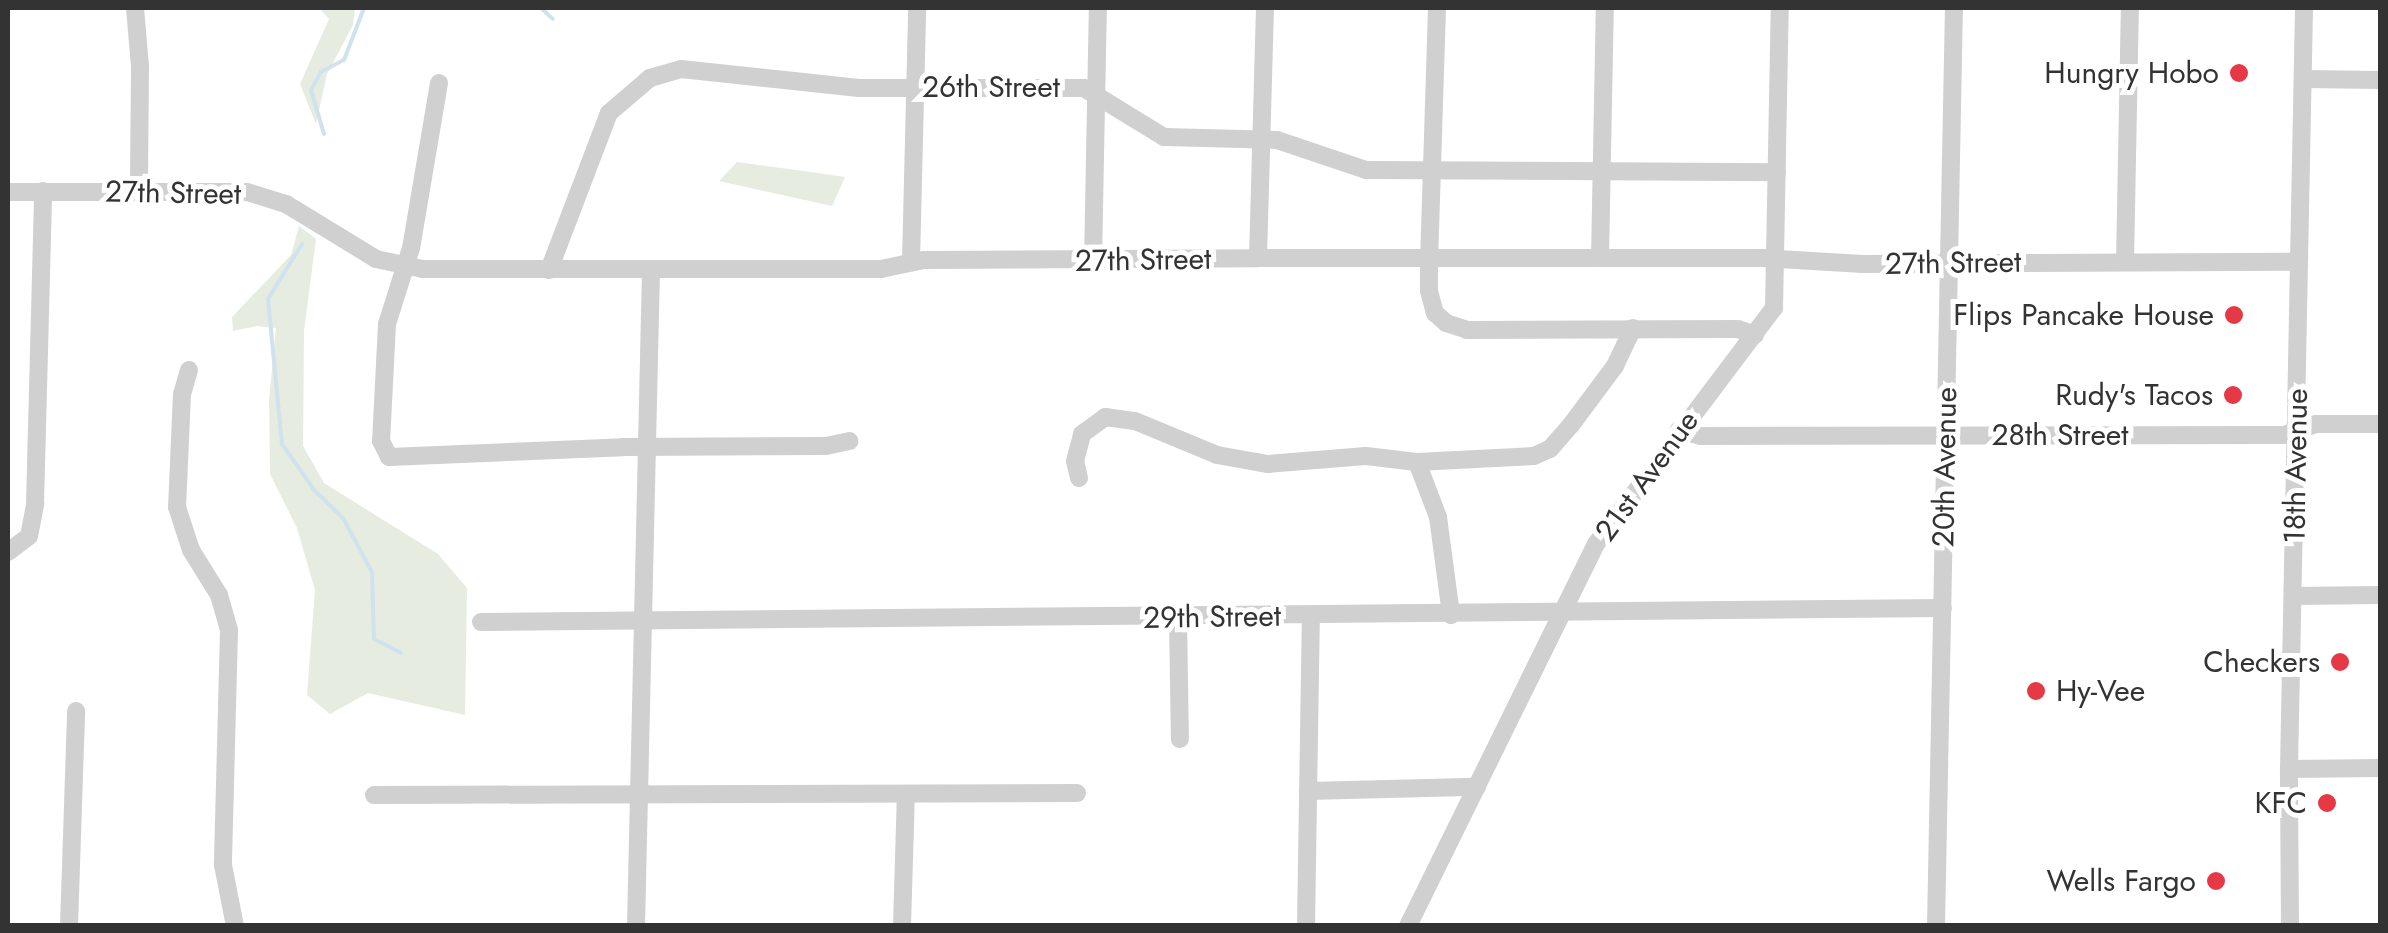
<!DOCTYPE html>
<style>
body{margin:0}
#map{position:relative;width:2388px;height:933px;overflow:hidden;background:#fff;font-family:Jost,sans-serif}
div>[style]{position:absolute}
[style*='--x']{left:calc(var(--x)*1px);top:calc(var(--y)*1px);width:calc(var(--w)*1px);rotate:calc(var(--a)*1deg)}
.green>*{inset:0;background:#e6ecdf}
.stream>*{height:4px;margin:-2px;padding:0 2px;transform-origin:2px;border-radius:2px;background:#cfe2ee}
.minor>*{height:18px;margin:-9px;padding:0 9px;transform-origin:9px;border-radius:9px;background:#d0d0d0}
.dots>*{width:28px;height:28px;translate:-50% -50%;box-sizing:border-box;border:5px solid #fff;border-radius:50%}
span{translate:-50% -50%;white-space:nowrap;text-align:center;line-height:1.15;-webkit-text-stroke:10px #fff;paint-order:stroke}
.poi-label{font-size:30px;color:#333}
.right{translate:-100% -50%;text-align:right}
.left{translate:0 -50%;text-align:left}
.street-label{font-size:30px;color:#333}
.frame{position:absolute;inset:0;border:10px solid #333;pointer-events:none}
</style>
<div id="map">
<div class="green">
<i style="clip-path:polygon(319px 8px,355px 8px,353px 25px,327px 74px,316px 124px,300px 84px,329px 19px)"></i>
<i style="clip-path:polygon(737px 162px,811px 172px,845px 177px,832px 206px,719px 181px)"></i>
<i style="clip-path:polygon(299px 226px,316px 239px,304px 331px,303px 446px,324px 483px,438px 554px,467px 588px,465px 715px,368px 693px,330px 714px,307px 695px,315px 590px,297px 528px,270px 474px,269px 400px,276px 328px,257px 326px,233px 331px,232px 317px,291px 255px)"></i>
</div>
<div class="stream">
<i style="--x:541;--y:8;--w:16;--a:43"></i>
<i style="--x:324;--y:134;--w:46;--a:-106.5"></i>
<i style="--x:311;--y:90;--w:21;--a:-61"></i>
<i style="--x:321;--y:72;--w:26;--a:-28"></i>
<i style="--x:344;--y:60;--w:56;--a:-69"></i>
<i style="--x:302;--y:244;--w:65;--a:121.7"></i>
<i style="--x:268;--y:299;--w:146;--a:84.5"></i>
<i style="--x:282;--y:444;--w:57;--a:54.9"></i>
<i style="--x:315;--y:491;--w:39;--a:44"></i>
<i style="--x:343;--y:518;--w:61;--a:61.8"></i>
<i style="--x:372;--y:572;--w:67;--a:88.3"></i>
<i style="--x:374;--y:639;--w:30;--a:27"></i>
</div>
<div class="minor">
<i style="--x:135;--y:8;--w:58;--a:85.1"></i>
<i style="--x:140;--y:66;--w:126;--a:90.5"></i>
<i style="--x:1437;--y:8;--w:251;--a:91.8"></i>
<i style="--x:1429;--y:259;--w:32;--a:90"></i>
<i style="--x:1429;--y:291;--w:23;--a:75"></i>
<i style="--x:1435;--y:313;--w:15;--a:42"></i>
<i style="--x:1446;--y:323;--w:22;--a:18"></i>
<i style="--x:1467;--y:330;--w:271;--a:-0.2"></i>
<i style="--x:1738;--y:329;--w:18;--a:19"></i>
<i style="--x:2303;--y:79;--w:77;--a:0.7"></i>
<i style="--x:439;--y:83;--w:167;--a:99.6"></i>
<i style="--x:411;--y:248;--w:80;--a:107.5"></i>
<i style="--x:387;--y:324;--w:117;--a:92.9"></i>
<i style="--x:381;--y:441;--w:18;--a:63"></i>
<i style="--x:389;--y:457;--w:234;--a:-2.4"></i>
<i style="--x:623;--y:447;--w:203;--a:-0.3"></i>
<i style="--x:826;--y:446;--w:24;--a:-12"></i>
<i style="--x:8;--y:192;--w:239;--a:0"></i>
<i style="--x:247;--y:192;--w:41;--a:17.1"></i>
<i style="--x:286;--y:204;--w:105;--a:31.4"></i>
<i style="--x:376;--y:259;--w:48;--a:12"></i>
<i style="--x:423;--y:269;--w:458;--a:0"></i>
<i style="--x:881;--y:269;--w:44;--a:-11.8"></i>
<i style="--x:924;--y:260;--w:334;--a:-0.3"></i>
<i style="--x:1258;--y:258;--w:504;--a:0"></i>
<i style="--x:1762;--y:258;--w:101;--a:3.4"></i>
<i style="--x:1863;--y:264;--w:436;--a:-0.3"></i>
<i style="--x:1258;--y:258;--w:250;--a:-88.4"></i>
<i style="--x:1600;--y:258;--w:250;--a:-88.9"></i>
<i style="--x:1093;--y:261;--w:253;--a:-88.9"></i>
<i style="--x:911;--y:262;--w:254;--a:-88.6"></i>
<i style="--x:2125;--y:262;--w:254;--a:-88.9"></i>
<i style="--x:549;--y:270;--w:168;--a:-69.1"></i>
<i style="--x:609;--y:113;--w:54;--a:-40.5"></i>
<i style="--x:650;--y:78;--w:32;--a:-16"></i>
<i style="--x:681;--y:69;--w:179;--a:6.1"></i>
<i style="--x:859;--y:88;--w:225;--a:0"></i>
<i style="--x:1084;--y:88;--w:94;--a:31.5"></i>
<i style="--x:1164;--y:137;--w:113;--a:1.5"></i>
<i style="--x:1277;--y:140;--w:94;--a:18.6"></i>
<i style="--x:1366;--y:170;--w:411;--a:0.3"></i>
<i style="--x:189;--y:370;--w:25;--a:106"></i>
<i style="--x:182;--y:394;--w:113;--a:92.5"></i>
<i style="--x:177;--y:507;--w:45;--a:72"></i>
<i style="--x:191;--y:550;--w:53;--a:58.1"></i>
<i style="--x:219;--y:595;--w:37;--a:74"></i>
<i style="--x:229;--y:631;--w:234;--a:91.5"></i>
<i style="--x:223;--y:865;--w:62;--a:78.9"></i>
<i style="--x:1679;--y:430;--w:23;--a:15"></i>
<i style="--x:1701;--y:436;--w:563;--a:-0.1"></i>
<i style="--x:2264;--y:435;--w:20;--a:0"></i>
<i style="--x:2284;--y:435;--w:34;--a:-19"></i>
<i style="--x:2316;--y:424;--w:64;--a:0"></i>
<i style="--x:1417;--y:462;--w:59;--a:69.1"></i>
<i style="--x:1438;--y:517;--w:99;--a:82.4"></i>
<i style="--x:1079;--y:478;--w:17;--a:-103"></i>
<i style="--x:1075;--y:461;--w:28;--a:-75"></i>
<i style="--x:1082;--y:434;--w:29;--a:-36"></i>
<i style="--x:1105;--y:417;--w:30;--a:8"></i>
<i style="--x:1135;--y:421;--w:89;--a:22.5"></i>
<i style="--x:1217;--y:455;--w:52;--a:10"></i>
<i style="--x:1268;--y:464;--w:98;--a:-4.7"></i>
<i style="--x:1366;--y:456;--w:51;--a:6.7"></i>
<i style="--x:1417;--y:462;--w:117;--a:-2.9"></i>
<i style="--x:1534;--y:456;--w:17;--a:-24"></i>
<i style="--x:1550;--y:449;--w:32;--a:-49"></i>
<i style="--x:1571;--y:425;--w:74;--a:-53.3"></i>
<i style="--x:1615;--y:366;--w:42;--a:-64.7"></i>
<i style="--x:8;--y:552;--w:26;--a:-37"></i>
<i style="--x:29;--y:536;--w:33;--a:-79"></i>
<i style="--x:35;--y:504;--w:313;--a:-88.5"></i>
<i style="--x:2293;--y:596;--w:87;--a:-0.7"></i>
<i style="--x:1178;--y:618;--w:121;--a:89.1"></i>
<i style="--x:481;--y:622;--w:1462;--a:-0.55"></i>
<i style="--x:2289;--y:769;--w:91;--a:-0.6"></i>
<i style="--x:1308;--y:791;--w:169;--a:-1.4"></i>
<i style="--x:374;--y:795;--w:703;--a:-0.16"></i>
<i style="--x:69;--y:926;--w:215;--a:-88.1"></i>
<i style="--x:636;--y:926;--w:656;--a:-88.69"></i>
<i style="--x:902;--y:926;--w:132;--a:-88.3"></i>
<i style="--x:1306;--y:926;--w:310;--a:-89.1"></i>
<i style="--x:1408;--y:926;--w:426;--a:-63.8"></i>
<i style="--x:1596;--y:544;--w:296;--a:-53"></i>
<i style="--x:1774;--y:308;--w:300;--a:-88.9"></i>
<i style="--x:1936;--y:926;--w:918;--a:-88.88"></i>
<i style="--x:2290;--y:926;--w:157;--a:-90.4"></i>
<i style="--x:2289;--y:769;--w:761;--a:-88.87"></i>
</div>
<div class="dots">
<i style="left:2239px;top:73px;background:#e63946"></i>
<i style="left:2234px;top:315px;background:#e63946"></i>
<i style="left:2233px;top:395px;background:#e63946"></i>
<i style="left:2340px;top:662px;background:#e63946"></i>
<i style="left:2036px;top:691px;background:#e63946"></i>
<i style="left:2327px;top:803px;background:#e63946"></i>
<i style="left:2216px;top:881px;background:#e63946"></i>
</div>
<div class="poi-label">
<span class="right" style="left:2219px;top:73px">Hungry Hobo</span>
<span class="right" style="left:2214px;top:315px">Flips Pancake House</span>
<span class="right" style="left:2213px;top:395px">Rudy's Tacos</span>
<span class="right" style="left:2320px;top:662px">Checkers</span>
<span class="left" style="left:2056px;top:691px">Hy-Vee</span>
<span class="right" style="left:2307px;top:803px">KFC</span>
<span class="right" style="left:2196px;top:881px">Wells Fargo</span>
</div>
<div class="street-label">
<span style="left:991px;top:87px">26th Street</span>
<span style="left:173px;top:193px;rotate:1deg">27th Street</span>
<span style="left:1143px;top:260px;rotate:-1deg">27th Street</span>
<span style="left:1953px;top:263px;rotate:-1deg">27th Street</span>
<span style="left:2060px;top:435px">28th Street</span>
<span style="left:2296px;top:466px;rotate:-89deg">18th Avenue</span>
<span style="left:1945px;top:467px;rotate:-89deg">20th Avenue</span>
<span style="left:1647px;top:476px;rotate:-54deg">21st Avenue</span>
<span style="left:1212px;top:617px;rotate:-1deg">29th Street</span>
</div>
<div class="frame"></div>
</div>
